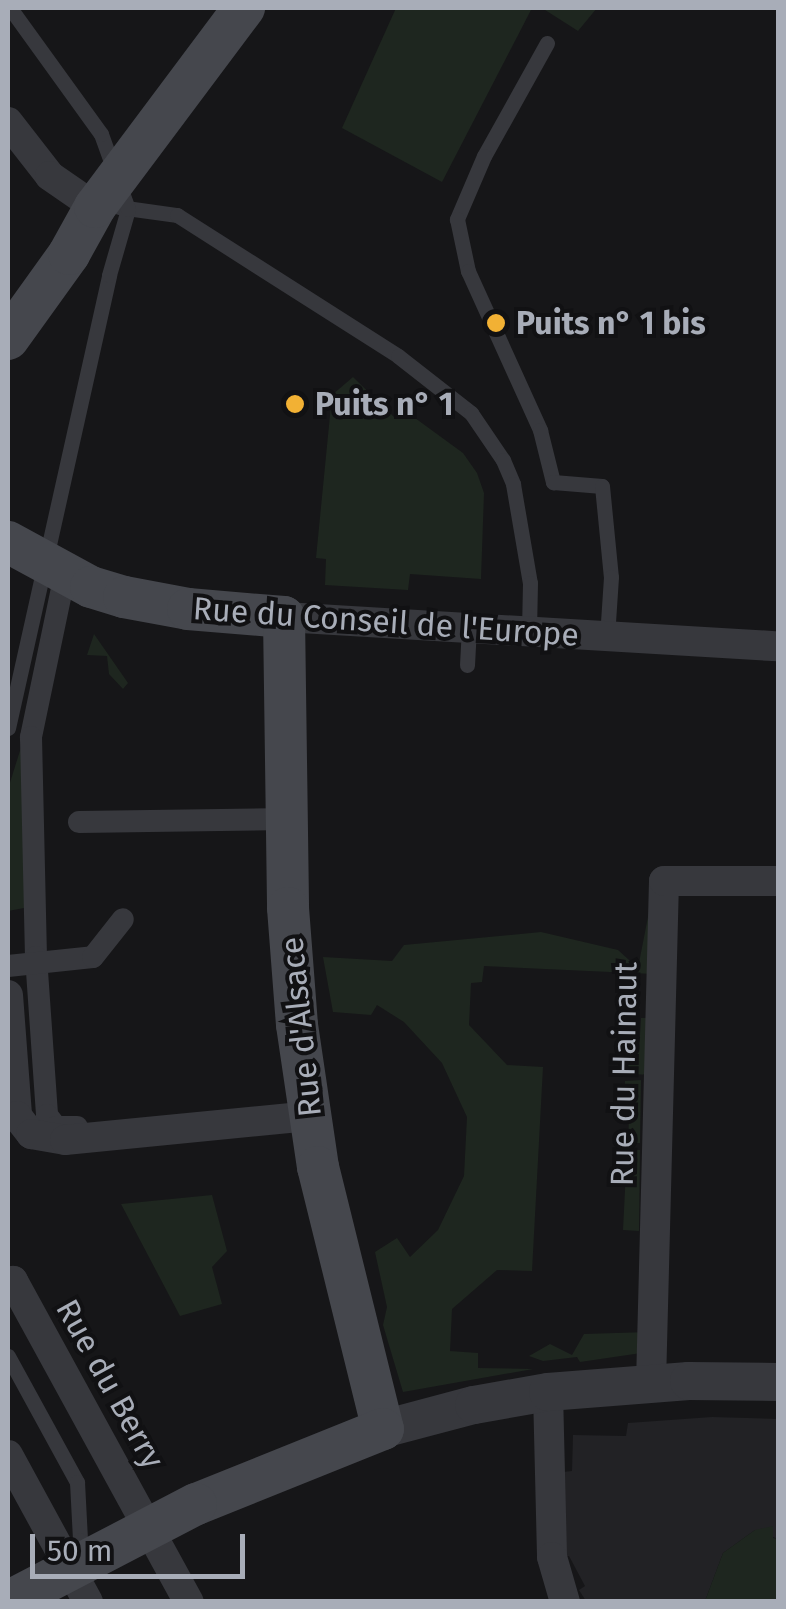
<!DOCTYPE html>
<meta charset="utf-8">
<style>
body{margin:0}
#map{position:relative;width:786px;height:1609px;overflow:hidden;background:#161618;font-family:"Fira Sans",sans-serif}
div>[style]{position:absolute}
[style*='--x']{left:calc(var(--x)*1px);top:calc(var(--y)*1px);width:calc(var(--w)*1px);rotate:calc(var(--a)*1deg)}
.built>*{inset:0;background:#222225}
.green>*{inset:0;background:#1e261f}
.service>*{height:15px;margin:-7.5px;padding:0 7.5px;transform-origin:7.5px;border-radius:7.5px;background:#37383d}
.pedestrian>*{height:22px;margin:-11px;padding:0 11px;transform-origin:11px;border-radius:11px;background:#37383d}
.minor>*{height:30px;margin:-15px;padding:0 15px;transform-origin:15px;border-radius:15px;background:#37383d}
.tertiary>*{height:38px;margin:-19px;padding:0 19px;transform-origin:19px;border-radius:19px;background:#37383d}
.secondary>*{height:42px;margin:-21px;padding:0 21px;transform-origin:21px;border-radius:21px;background:#45474d}
.dots>*{width:28px;height:28px;translate:-50% -50%;box-sizing:border-box;border:5px solid #111113;border-radius:50%}
span{translate:-50% -50%;white-space:nowrap;text-align:center;line-height:1.15;-webkit-text-stroke:8px #111113;paint-order:stroke}
.poi-label{font-size:32px;color:#a8adb8;font-weight:700}
.left{translate:0 -50%;text-align:left}
.street-label{font-size:32px;color:#a8adb8}
.frame{position:absolute;inset:0;border:10px solid #a8adb8;pointer-events:none}
.scale{position:absolute;left:30px;top:1534px;width:215px;height:45px;box-sizing:border-box;border:5px solid #a8adb8;border-top:0;padding-left:12px;font-size:30px;line-height:35px;white-space:nowrap;color:#a8adb8;-webkit-text-stroke:8px #111113;paint-order:stroke}
</style>
<div id="map">
<div class="built">
<i style="clip-path:polygon(712px 1417px,778px 1419px,778px 1539px,755px 1530px,723px 1553px,705px 1601px,586px 1601px,579px 1590px,585px 1586px,569px 1556px,561px 1556px,563px 1472px,572px 1471px,573px 1435px,626px 1436px,628px 1423px)"></i>
</div>
<div class="green">
<i style="clip-path:polygon(396px 8px,532px 8px,442px 182px,342px 128px)"></i>
<i style="clip-path:polygon(542px 8px,597px 8px,578px 31px)"></i>
<i style="clip-path:polygon(353px 377px,395px 418px,415px 418px,463px 453px,477px 473px,484px 493px,481px 579px,410px 574px,408px 590px,325px 585px,326px 559px,316px 558px,332px 395px)"></i>
<i style="clip-path:polygon(94px 634px,128px 683px,123px 689px,109px 674px,107px 656px,87px 655px)"></i>
<i style="clip-path:polygon(24px 738px,24px 908px,8px 911px,8px 789px)"></i>
<i style="clip-path:polygon(653px 891px,653px 974px,484px 966px,482px 982px,471px 983px,469px 1025px,507px 1065px,543px 1067px,532px 1271px,497px 1270px,452px 1309px,450px 1351px,478px 1353px,478px 1368px,533px 1369px,403px 1392px,383px 1325px,387px 1307px,375px 1252px,397px 1238px,410px 1257px,438px 1230px,464px 1176px,467px 1117px,442px 1063px,404px 1022px,377px 1005px,371px 1015px,333px 1012px,323px 957px,392px 961px,404px 945px,541px 932px,618px 950px,638px 968px)"></i>
<i style="clip-path:polygon(641px 1018px,652px 1018px,659px 1075px,625px 1074px,626px 1053px,639px 1052px)"></i>
<i style="clip-path:polygon(641px 1080px,640px 1143px,628px 1143px,629px 1119px,623px 1118px,625px 1081px)"></i>
<i style="clip-path:polygon(627px 1150px,640px 1150px,639px 1231px,623px 1230px)"></i>
<i style="clip-path:polygon(212px 1195px,227px 1251px,212px 1267px,222px 1304px,180px 1316px,121px 1204px)"></i>
<i style="clip-path:polygon(649px 1332px,648px 1352px,580px 1362px,577px 1357px,543px 1361px,529px 1356px,550px 1344px,572px 1355px,584px 1334px)"></i>
<i style="clip-path:polygon(773px 1526px,773px 1538px,778px 1539px,778px 1601px,705px 1601px,723px 1553px,755px 1530px)"></i>
</div>
<div class="service">
<i style="--x:547;--y:43;--w:129;--a:119.1"></i>
<i style="--x:484;--y:156;--w:69;--a:113.2"></i>
<i style="--x:457;--y:219;--w:53;--a:78.1"></i>
<i style="--x:468;--y:271;--w:175;--a:65.6"></i>
<i style="--x:540;--y:430;--w:54;--a:76"></i>
<i style="--x:553;--y:482;--w:49;--a:4.7"></i>
<i style="--x:602;--y:486;--w:91;--a:84.4"></i>
<i style="--x:611;--y:577;--w:61;--a:93.8"></i>
<i style="--x:119;--y:207;--w:59;--a:7.9"></i>
<i style="--x:177;--y:215;--w:262;--a:32.5"></i>
<i style="--x:398;--y:356;--w:93;--a:38"></i>
<i style="--x:471;--y:413;--w:57;--a:55.8"></i>
<i style="--x:503;--y:460;--w:26;--a:67"></i>
<i style="--x:513;--y:484;--w:100;--a:80.3"></i>
<i style="--x:530;--y:583;--w:48;--a:91.2"></i>
<i style="--x:467;--y:665;--w:39;--a:-87"></i>
<i style="--x:8;--y:728;--w:464;--a:-77.4"></i>
<i style="--x:109;--y:275;--w:69;--a:-73.9"></i>
<i style="--x:128;--y:209;--w:80;--a:-109.8"></i>
<i style="--x:101;--y:134;--w:155;--a:-125.8"></i>
<i style="--x:8;--y:1356;--w:144;--a:61.3"></i>
<i style="--x:77;--y:1482;--w:58;--a:87"></i>
<i style="--x:80;--y:1540;--w:21;--a:109"></i>
</div>
<div class="pedestrian">
<i style="--x:65;--y:574;--w:167;--a:101.8"></i>
<i style="--x:31;--y:737;--w:220;--a:88.7"></i>
<i style="--x:36;--y:957;--w:158;--a:86"></i>
<i style="--x:47;--y:1115;--w:15;--a:53"></i>
<i style="--x:56;--y:1127;--w:21;--a:0"></i>
<i style="--x:79;--y:822;--w:207;--a:-0.8"></i>
<i style="--x:8;--y:966;--w:85;--a:-6"></i>
<i style="--x:93;--y:957;--w:48;--a:-51.7"></i>
</div>
<div class="minor">
<i style="--x:8;--y:122;--w:68;--a:52.1"></i>
<i style="--x:50;--y:176;--w:55;--a:34.6"></i>
<i style="--x:284;--y:617;--w:495;--a:3.4"></i>
<i style="--x:8;--y:995;--w:121;--a:85.7"></i>
<i style="--x:17;--y:1116;--w:23;--a:52"></i>
<i style="--x:31;--y:1134;--w:35;--a:10"></i>
<i style="--x:65;--y:1140;--w:245;--a:-5.6"></i>
<i style="--x:8;--y:1284;--w:6;--a:-31"></i>
<i style="--x:13;--y:1281;--w:366;--a:61.3"></i>
<i style="--x:651;--y:1384;--w:503;--a:-88.52"></i>
<i style="--x:664;--y:881;--w:114;--a:0"></i>
<i style="--x:548;--y:1392;--w:165;--a:88.6"></i>
<i style="--x:552;--y:1557;--w:47;--a:73.9"></i>
<i style="--x:8;--y:1455;--w:167;--a:61.4"></i>
</div>
<div class="tertiary">
<i style="--x:383;--y:1429;--w:94;--a:-14.8"></i>
<i style="--x:474;--y:1405;--w:75;--a:-10"></i>
<i style="--x:548;--y:1392;--w:141;--a:-4.5"></i>
<i style="--x:689;--y:1381;--w:89;--a:0.6"></i>
</div>
<div class="secondary">
<i style="--x:8;--y:339;--w:105;--a:-54.3"></i>
<i style="--x:69;--y:254;--w:54;--a:-61"></i>
<i style="--x:95;--y:207;--w:249;--a:-53.2"></i>
<i style="--x:8;--y:542;--w:94;--a:28.5"></i>
<i style="--x:91;--y:587;--w:34;--a:17"></i>
<i style="--x:124;--y:597;--w:65;--a:10.6"></i>
<i style="--x:188;--y:609;--w:96;--a:4.8"></i>
<i style="--x:284;--y:617;--w:291;--a:89.2"></i>
<i style="--x:288;--y:908;--w:117;--a:85.6"></i>
<i style="--x:297;--y:1025;--w:144;--a:81.6"></i>
<i style="--x:318;--y:1167;--w:270;--a:76.1"></i>
<i style="--x:383;--y:1429;--w:201;--a:158.1"></i>
<i style="--x:196;--y:1504;--w:212;--a:152.5"></i>
</div>
<div class="dots">
<i style="left:496px;top:323px;background:#f2b134"></i>
<i style="left:295px;top:404px;background:#f2b134"></i>
</div>
<div class="poi-label">
<span class="left" style="left:516px;top:323px">Puits n° 1 bis</span>
<span class="left" style="left:315px;top:404px">Puits n° 1</span>
</div>
<div class="street-label">
<span style="left:386px;top:622px;rotate:4deg">Rue du Conseil de l'Europe</span>
<span style="left:301px;top:1027px;rotate:-96deg">Rue d'Alsace</span>
<span style="left:624px;top:1074px;rotate:-89deg">Rue du Hainaut</span>
<span style="left:110px;top:1384px;rotate:61deg">Rue du Berry</span>
</div>
<div class="frame"></div>
<div class="scale">50 m</div>
</div>
